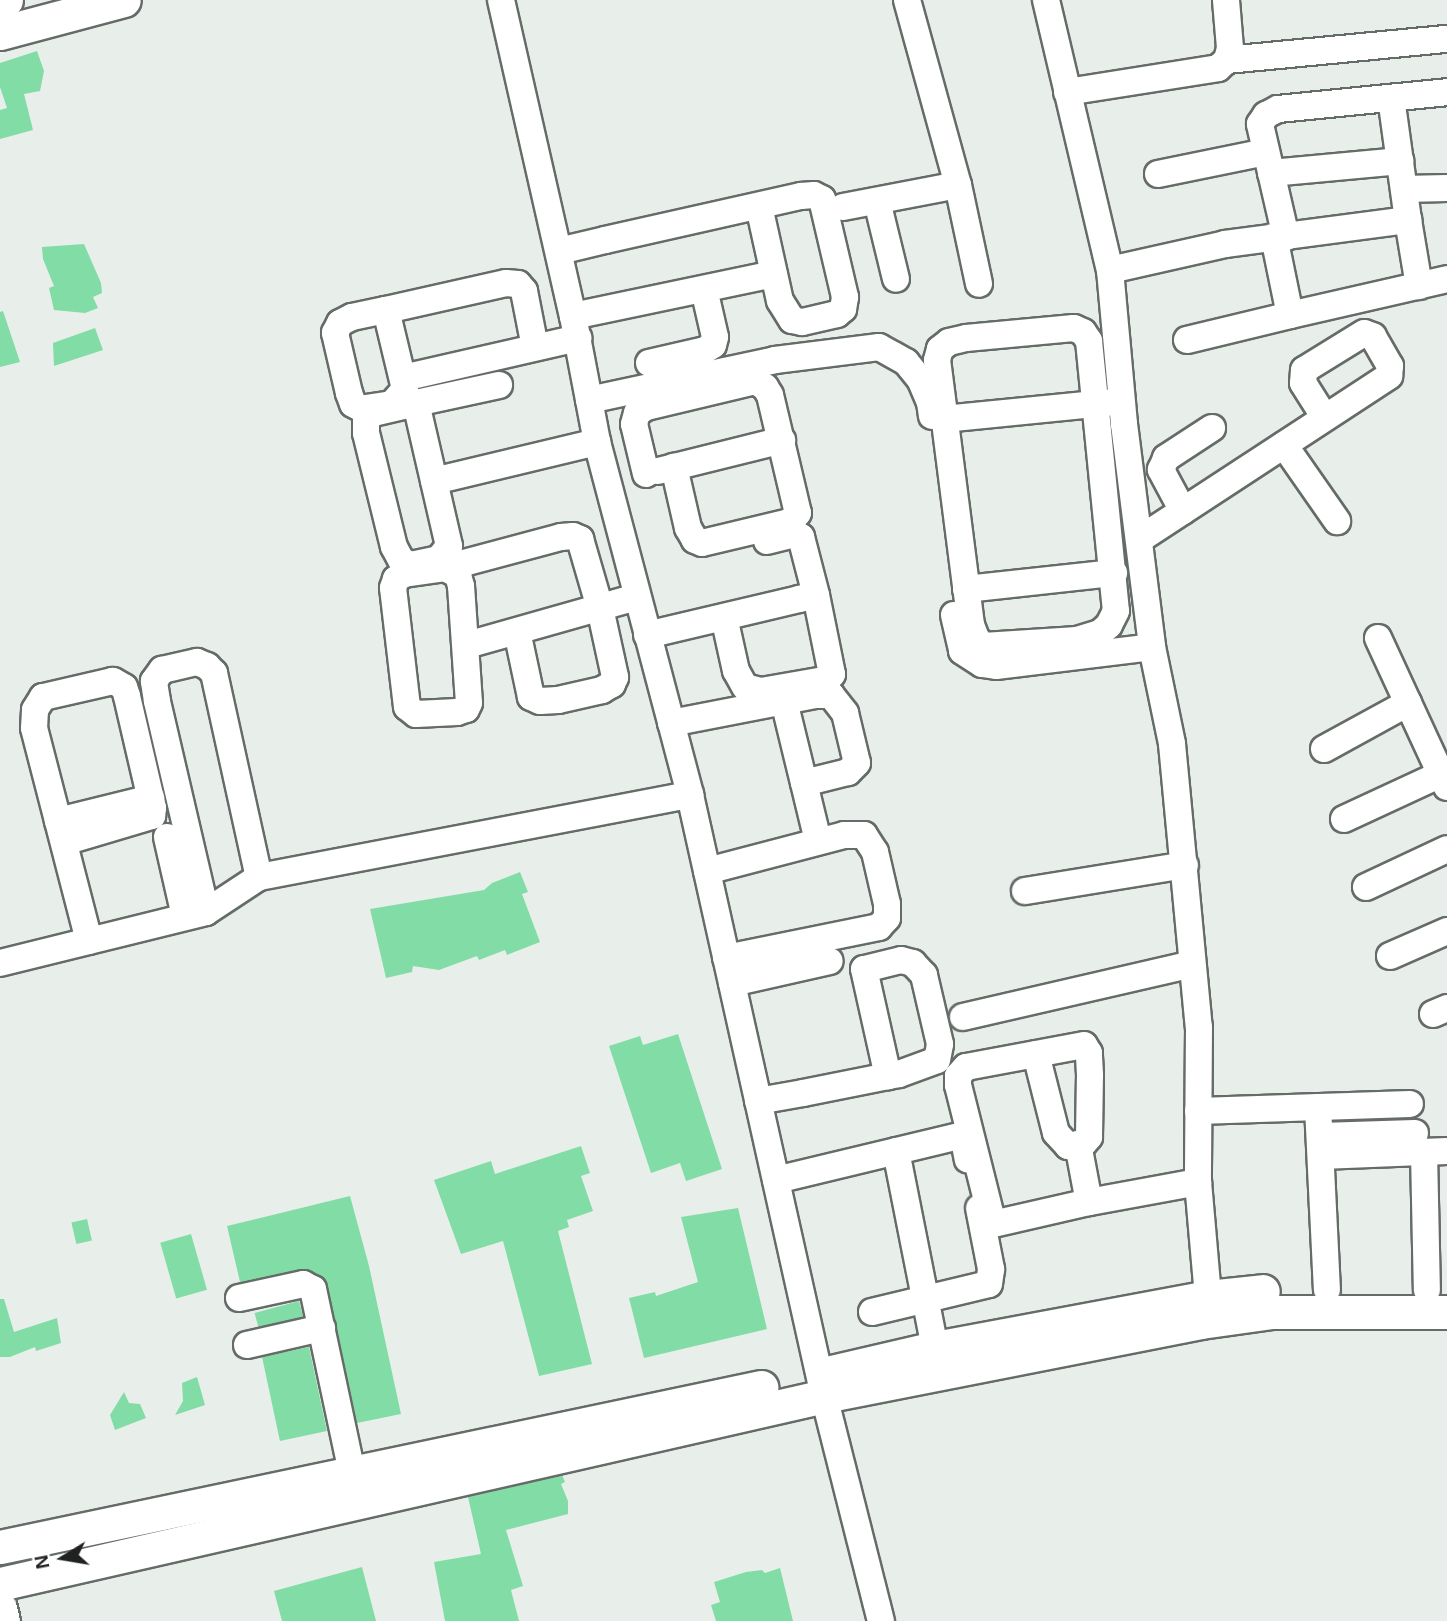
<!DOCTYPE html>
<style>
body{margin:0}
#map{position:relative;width:1447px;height:1621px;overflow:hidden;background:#e8efea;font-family:Arial,sans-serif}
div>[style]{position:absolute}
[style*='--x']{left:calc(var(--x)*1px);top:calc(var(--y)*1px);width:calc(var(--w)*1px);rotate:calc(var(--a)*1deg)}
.building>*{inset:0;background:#82dca6;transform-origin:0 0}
.roads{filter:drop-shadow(2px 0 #656c67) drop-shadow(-2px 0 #656c67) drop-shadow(0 2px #656c67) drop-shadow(0 -2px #656c67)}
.minor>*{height:26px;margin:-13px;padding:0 13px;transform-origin:13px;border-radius:13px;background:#fff}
.tertiary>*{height:33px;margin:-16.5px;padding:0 16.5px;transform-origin:16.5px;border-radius:16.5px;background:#fff}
span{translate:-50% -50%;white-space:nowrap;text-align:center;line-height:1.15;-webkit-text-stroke:5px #fff;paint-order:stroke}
.north{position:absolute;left:28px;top:1523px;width:70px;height:70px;-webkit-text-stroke:5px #fff;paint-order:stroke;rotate:259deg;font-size:19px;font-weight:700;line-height:28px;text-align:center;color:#1f2220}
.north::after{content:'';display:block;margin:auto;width:24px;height:32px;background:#1f2220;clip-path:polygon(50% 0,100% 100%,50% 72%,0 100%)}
</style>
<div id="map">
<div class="building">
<i style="clip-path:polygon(37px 51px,44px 71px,40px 91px,24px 94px,33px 130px,0 139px,0 110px,7px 108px,0 87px,0 63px)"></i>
<i style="clip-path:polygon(84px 244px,101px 283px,102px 293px,93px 297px,98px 308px,85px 313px,54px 310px,49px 288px,54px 286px,43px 259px,42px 247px)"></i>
<i style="clip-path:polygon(3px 311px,20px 362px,0 367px,0 312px)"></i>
<i style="clip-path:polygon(95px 328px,103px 350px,54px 366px,53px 343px)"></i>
<i style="clip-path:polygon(520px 872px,528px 892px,522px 894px,540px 942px,507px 955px,505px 950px,479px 960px,477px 956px,439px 970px,413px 966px,412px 972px,386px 978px,370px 909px,484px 890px,492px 883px)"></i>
<i style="clip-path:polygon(678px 1034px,722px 1169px,686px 1181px,680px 1163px,651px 1173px,609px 1046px,640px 1036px,643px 1045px)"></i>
<i style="clip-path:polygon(581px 1146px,590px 1173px,581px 1176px,593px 1211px,567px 1220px,569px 1227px,558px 1231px,592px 1364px,539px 1376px,503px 1241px,461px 1254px,434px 1180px,491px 1161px,495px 1174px)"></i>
<i style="clip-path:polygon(350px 1196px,369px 1266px,401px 1414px,357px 1423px,326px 1280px,310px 1270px,301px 1269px,240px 1282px,227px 1226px)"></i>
<i style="clip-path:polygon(738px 1208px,767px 1329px,644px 1358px,629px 1298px,655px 1292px,656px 1296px,698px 1282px,681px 1217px)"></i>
<i style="left:87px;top:1219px;width:22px;height:16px;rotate:77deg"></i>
<i style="left:191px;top:1234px;width:58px;height:32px;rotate:74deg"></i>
<i style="clip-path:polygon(0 1299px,4px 1299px,14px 1332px,57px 1318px,61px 1343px,36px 1351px,35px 1347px,10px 1357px,0 1357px)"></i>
<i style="left:299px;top:1301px;width:16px;height:46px;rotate:75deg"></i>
<i style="left:309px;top:1347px;width:86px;height:48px;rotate:78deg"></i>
<i style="clip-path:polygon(197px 1377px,205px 1405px,175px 1415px,183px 1401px,182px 1383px)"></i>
<i style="clip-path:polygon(124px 1392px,129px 1403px,140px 1404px,146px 1418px,115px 1430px,110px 1415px)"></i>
<i style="clip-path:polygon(562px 1475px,565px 1482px,561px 1484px,568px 1501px,568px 1514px,506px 1530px,523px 1586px,511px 1590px,519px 1621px,445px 1621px,434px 1562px,481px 1554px,468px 1497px)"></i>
<i style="clip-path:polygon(362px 1567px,376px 1621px,282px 1621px,274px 1591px)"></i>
<i style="clip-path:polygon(780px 1568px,793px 1621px,716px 1621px,711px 1605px,720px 1602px,714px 1582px,746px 1572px,762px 1570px,765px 1573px)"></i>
</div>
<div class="roads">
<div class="minor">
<i style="--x:501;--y:0;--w:324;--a:77.2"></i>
<i style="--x:573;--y:316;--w:128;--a:79.2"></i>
<i style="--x:597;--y:442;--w:365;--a:75.2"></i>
<i style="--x:690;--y:795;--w:616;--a:77.43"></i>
<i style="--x:824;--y:1396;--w:232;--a:75.8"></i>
<i style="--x:907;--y:0;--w:192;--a:74.6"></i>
<i style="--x:958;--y:185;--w:101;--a:78"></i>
<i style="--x:1046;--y:0;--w:277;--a:76.7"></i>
<i style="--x:1110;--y:270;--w:155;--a:84.8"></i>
<i style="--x:1124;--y:424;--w:225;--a:82.8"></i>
<i style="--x:1152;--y:647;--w:99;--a:78.3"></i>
<i style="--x:1172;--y:744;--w:284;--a:84.6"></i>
<i style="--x:1199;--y:1027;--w:155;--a:90.4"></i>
<i style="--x:1198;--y:1182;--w:115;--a:85"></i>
<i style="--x:1208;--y:1297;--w:18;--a:106"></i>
<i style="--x:1227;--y:60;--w:221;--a:-5.5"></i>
<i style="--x:1067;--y:92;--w:153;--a:-9"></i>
<i style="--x:1218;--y:68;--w:12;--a:-42"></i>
<i style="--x:1227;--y:60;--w:12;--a:-76"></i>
<i style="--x:1230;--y:48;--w:48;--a:-94.8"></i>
<i style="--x:1271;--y:173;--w:130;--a:-5.3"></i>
<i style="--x:1158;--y:174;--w:110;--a:-11.5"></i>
<i style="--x:1404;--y:189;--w:43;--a:-1.3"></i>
<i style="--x:877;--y:201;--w:80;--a:76.3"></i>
<i style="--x:843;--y:207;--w:117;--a:-10.8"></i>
<i style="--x:1408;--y:220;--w:67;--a:80.5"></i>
<i style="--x:1286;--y:237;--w:116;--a:-103"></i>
<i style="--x:1260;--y:124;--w:11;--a:-56"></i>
<i style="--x:1266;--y:115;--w:13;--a:-27"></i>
<i style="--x:1278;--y:109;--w:170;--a:-5.7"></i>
<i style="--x:559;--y:251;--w:47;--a:-13.4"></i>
<i style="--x:605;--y:240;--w:201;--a:-12.7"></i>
<i style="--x:801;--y:196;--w:13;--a:-4"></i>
<i style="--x:814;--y:195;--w:9;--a:27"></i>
<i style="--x:822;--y:199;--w:101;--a:76.8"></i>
<i style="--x:845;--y:297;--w:12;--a:99"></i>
<i style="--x:843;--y:309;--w:8;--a:140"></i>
<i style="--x:837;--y:314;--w:36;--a:167"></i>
<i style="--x:802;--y:322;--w:10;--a:-169"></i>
<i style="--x:792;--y:320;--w:22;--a:-122"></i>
<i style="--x:780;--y:301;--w:97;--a:-102.5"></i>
<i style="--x:1110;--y:270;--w:118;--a:-12.7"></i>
<i style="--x:1225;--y:244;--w:185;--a:-7.5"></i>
<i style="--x:1408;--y:220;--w:123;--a:-97.9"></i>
<i style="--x:386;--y:310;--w:81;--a:76.5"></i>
<i style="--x:405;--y:389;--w:20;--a:131"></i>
<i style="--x:392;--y:404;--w:30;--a:171"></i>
<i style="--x:362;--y:409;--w:10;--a:-151"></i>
<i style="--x:353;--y:404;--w:12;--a:-110"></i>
<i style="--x:349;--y:393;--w:62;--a:-103.1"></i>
<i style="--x:335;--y:333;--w:11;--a:-63"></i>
<i style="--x:340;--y:323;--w:13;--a:-27"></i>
<i style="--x:352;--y:317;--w:35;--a:-12"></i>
<i style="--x:386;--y:310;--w:123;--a:-12.7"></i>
<i style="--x:506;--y:283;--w:12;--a:5"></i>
<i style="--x:518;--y:284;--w:9;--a:49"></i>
<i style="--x:524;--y:291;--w:57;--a:78.9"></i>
<i style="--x:1290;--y:315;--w:161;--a:-12.9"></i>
<i style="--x:573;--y:316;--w:205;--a:-11.8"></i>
<i style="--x:1074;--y:328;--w:10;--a:24"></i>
<i style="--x:1083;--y:332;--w:11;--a:56"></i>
<i style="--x:1089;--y:341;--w:271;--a:84.3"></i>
<i style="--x:1116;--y:611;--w:16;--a:117"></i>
<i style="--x:1109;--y:625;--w:12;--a:138"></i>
<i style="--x:1100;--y:633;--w:24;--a:163"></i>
<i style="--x:1077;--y:640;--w:94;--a:176.3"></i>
<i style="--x:983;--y:646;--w:11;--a:-131"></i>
<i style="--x:976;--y:638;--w:14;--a:-111"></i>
<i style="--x:971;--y:625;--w:267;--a:-97.3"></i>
<i style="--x:937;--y:360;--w:11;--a:-75"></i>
<i style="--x:940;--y:349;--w:11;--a:-38"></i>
<i style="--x:949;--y:342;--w:17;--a:-13"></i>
<i style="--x:966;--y:338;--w:108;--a:-5.3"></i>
<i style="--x:1187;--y:340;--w:106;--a:-13.6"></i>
<i style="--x:1290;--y:315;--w:80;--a:-101.6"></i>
<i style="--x:649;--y:363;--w:57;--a:-13.1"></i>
<i style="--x:705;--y:350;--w:9;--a:-32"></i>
<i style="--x:713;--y:345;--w:8;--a:-76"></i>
<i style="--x:715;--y:337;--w:49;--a:-102.9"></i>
<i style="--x:403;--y:378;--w:180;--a:-12.9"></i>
<i style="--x:589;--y:400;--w:190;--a:-12.1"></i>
<i style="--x:775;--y:360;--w:105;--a:-7.1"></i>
<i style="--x:879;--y:347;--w:31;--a:29"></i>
<i style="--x:906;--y:362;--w:22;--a:51"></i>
<i style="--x:920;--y:379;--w:25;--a:67"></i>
<i style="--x:930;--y:402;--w:14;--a:82"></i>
<i style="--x:416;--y:403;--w:147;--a:77"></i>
<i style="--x:449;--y:546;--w:16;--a:128"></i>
<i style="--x:439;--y:559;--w:30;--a:168"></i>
<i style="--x:410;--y:565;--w:10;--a:-151"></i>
<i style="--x:401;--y:560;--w:15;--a:-118"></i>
<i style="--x:394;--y:547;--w:117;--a:-103.8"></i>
<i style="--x:366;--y:433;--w:13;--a:-90"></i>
<i style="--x:366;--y:420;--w:10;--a:-45"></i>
<i style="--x:373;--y:413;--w:44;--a:-13.1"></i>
<i style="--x:416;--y:403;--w:85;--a:-12.2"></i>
<i style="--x:944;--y:419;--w:170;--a:-5.7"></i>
<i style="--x:1284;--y:445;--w:93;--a:55.1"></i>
<i style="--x:658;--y:471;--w:128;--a:-14"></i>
<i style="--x:646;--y:474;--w:51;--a:-103.5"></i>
<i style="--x:634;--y:424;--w:11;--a:-75"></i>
<i style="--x:637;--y:413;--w:11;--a:-34"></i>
<i style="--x:646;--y:407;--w:112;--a:-13.4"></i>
<i style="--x:755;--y:381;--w:12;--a:31"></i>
<i style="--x:765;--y:387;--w:9;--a:58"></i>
<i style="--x:770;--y:395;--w:121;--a:76.7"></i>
<i style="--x:798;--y:513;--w:12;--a:132"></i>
<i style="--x:790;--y:522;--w:90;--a:166.6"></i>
<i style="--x:702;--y:543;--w:8;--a:-157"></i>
<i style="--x:695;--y:540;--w:14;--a:-120"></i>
<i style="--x:688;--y:528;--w:63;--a:-102.9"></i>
<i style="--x:434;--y:481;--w:168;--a:-13.5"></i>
<i style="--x:1183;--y:511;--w:47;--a:-118.2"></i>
<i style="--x:1161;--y:470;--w:13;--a:-67"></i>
<i style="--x:1166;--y:458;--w:55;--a:-33.1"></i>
<i style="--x:1140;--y:539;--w:298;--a:-33.2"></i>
<i style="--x:1389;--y:376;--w:10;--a:-84"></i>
<i style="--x:1390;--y:366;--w:34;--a:-120"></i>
<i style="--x:1373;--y:336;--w:9;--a:-162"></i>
<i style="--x:1364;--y:333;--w:70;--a:148.3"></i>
<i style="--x:1304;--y:370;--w:13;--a:94"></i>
<i style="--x:1303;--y:383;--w:41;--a:57.8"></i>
<i style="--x:767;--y:541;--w:30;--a:-14"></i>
<i style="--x:796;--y:534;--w:6;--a:31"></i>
<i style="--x:801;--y:537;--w:60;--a:75.5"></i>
<i style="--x:445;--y:568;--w:120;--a:-15"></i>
<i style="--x:561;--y:537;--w:12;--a:-5"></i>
<i style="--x:573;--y:536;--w:8;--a:23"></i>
<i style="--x:580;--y:539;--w:72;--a:73.8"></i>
<i style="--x:600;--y:608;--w:71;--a:77.7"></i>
<i style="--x:615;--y:677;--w:8;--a:113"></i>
<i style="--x:612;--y:684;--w:12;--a:149"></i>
<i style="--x:602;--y:690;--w:45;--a:167.2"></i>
<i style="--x:558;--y:700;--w:18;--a:177"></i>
<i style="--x:540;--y:701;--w:10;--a:-156"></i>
<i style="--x:531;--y:697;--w:67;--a:-102"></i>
<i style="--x:445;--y:568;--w:15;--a:28"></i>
<i style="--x:458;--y:575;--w:11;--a:75"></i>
<i style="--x:461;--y:586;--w:117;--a:86.1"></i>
<i style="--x:469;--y:703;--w:7;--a:117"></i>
<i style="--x:466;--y:709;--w:9;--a:162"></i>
<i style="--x:457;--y:712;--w:41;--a:177.2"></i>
<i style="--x:416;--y:714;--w:11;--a:-142"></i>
<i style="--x:407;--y:707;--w:120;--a:-96.7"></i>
<i style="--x:393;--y:588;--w:9;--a:-72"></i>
<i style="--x:396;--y:579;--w:9;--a:-32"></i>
<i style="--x:404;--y:574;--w:41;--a:-8.3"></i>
<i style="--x:966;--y:589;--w:149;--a:-6.2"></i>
<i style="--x:954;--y:615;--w:37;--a:77"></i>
<i style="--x:962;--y:651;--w:24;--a:33"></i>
<i style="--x:982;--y:664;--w:14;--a:8"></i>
<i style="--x:996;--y:666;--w:157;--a:-6.9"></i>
<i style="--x:647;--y:635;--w:156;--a:-13.3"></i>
<i style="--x:799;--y:599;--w:17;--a:-13"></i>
<i style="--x:816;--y:595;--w:81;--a:78.6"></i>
<i style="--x:832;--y:674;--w:10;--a:143"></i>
<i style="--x:824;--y:680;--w:64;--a:170.1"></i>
<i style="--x:761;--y:691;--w:16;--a:-166"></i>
<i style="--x:745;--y:687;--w:18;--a:-119"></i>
<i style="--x:736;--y:671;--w:55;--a:-102.5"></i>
<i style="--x:1378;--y:638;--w:164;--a:65.2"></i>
<i style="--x:467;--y:645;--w:177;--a:-15.8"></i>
<i style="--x:784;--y:701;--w:84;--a:76.3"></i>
<i style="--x:671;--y:723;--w:147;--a:-11"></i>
<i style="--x:815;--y:695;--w:16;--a:0"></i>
<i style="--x:831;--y:695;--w:23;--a:52"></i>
<i style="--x:845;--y:713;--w:51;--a:76.5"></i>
<i style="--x:857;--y:763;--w:13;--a:135"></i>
<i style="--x:848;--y:772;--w:45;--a:166"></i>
<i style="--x:804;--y:783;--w:60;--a:76.4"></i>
<i style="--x:1324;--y:749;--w:96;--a:-28.7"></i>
<i style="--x:1344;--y:819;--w:107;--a:-24.9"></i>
<i style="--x:58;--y:821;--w:96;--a:-13.9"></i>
<i style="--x:167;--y:837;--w:81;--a:77.2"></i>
<i style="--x:64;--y:842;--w:92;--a:-16.5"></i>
<i style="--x:152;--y:816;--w:8;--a:-83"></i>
<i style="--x:153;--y:808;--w:115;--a:-103.1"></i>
<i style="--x:127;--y:696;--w:9;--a:-108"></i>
<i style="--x:124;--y:687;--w:13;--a:-151"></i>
<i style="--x:113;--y:681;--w:72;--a:167.1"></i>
<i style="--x:43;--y:697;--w:15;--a:122"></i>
<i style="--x:35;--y:710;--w:18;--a:93"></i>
<i style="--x:34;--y:728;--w:220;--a:75.5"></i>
<i style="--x:707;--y:871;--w:142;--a:-14.7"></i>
<i style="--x:844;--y:835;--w:20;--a:0"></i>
<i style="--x:864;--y:835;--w:20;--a:57"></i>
<i style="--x:875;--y:852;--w:53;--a:77"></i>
<i style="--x:887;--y:904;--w:14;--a:90"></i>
<i style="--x:887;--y:918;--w:12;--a:132"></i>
<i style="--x:879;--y:927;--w:156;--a:168.5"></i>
<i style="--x:1366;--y:887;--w:89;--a:-25.1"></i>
<i style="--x:1025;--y:891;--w:162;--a:-9.2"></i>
<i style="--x:206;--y:912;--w:217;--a:-103.1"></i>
<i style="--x:157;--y:701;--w:20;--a:-99"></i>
<i style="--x:154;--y:681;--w:14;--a:-54"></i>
<i style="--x:162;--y:670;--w:36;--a:-13"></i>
<i style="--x:197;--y:662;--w:11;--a:22"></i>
<i style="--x:207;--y:666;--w:10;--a:45"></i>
<i style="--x:214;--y:673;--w:209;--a:77.6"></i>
<i style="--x:1390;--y:956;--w:62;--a:-23.7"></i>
<i style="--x:0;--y:963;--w:212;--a:-13.9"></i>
<i style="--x:206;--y:912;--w:64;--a:-33.4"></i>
<i style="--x:259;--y:877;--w:439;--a:-10.8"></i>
<i style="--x:732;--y:983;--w:100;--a:-12.7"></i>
<i style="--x:1433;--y:1014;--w:15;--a:-23"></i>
<i style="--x:963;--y:1017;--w:235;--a:-13"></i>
<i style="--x:1036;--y:1054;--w:81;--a:75.8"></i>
<i style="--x:1056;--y:1133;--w:18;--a:47"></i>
<i style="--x:1068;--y:1146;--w:16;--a:-11"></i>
<i style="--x:1084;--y:1143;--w:8;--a:-50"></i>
<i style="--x:1089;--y:1137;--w:62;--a:-89.1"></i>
<i style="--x:1090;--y:1075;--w:22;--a:-93"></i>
<i style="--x:1089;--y:1053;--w:9;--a:-122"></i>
<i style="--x:1084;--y:1045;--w:120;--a:169.4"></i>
<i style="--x:966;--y:1067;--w:12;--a:132"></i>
<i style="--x:958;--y:1076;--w:9;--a:90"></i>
<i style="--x:958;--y:1085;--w:143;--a:75.9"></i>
<i style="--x:993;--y:1224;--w:98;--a:-12.9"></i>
<i style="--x:758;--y:1101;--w:46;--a:-10.1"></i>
<i style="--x:803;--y:1093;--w:87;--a:-11.3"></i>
<i style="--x:888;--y:1076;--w:11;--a:-10"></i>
<i style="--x:899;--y:1074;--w:40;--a:-20.2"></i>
<i style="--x:937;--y:1060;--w:16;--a:-79"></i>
<i style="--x:940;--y:1044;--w:71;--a:-103.1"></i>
<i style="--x:924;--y:975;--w:16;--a:-133"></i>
<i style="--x:913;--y:963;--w:12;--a:-166"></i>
<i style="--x:901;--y:960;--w:38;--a:166"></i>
<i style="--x:864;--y:969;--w:110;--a:77.4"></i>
<i style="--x:1318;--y:1107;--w:183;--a:87.2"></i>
<i style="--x:1198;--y:1111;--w:212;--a:-1.9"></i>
<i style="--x:1321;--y:1136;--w:94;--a:-1.8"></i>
<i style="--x:1078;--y:1144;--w:59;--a:79.3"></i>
<i style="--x:1089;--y:1202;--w:111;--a:-10.4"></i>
<i style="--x:896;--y:1151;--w:201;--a:78.8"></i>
<i style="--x:1424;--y:1152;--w:138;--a:88.8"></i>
<i style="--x:1321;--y:1156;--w:126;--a:-2.3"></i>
<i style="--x:776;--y:1180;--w:192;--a:-13.5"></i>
<i style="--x:963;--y:1135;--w:25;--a:79"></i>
<i style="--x:239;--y:1298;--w:66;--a:-12.3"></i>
<i style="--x:303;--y:1284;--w:11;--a:27"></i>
<i style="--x:313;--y:1289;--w:188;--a:78"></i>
<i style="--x:872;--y:1312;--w:120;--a:-13.5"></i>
<i style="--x:989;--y:1284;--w:15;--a:-82"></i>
<i style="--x:991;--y:1269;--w:62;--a:-101.1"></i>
<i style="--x:247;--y:1345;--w:77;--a:-12.8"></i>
</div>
<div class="tertiary">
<i style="--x:0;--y:1;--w:6;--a:-9"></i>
<i style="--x:0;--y:33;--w:128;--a:-14.9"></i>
<i style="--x:831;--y:1372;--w:107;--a:-13"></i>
<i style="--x:935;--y:1348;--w:278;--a:-10.6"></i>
<i style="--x:1208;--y:1297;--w:55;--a:-6.2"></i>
<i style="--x:0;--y:1547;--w:778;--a:-11.87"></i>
<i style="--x:0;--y:1584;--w:845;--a:-12.85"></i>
<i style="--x:824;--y:1396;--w:384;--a:-11.1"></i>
<i style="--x:1201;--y:1322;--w:72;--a:-8"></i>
<i style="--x:1272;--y:1312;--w:175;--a:0"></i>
<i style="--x:0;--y:1608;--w:13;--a:77"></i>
</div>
</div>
<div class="north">N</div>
</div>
